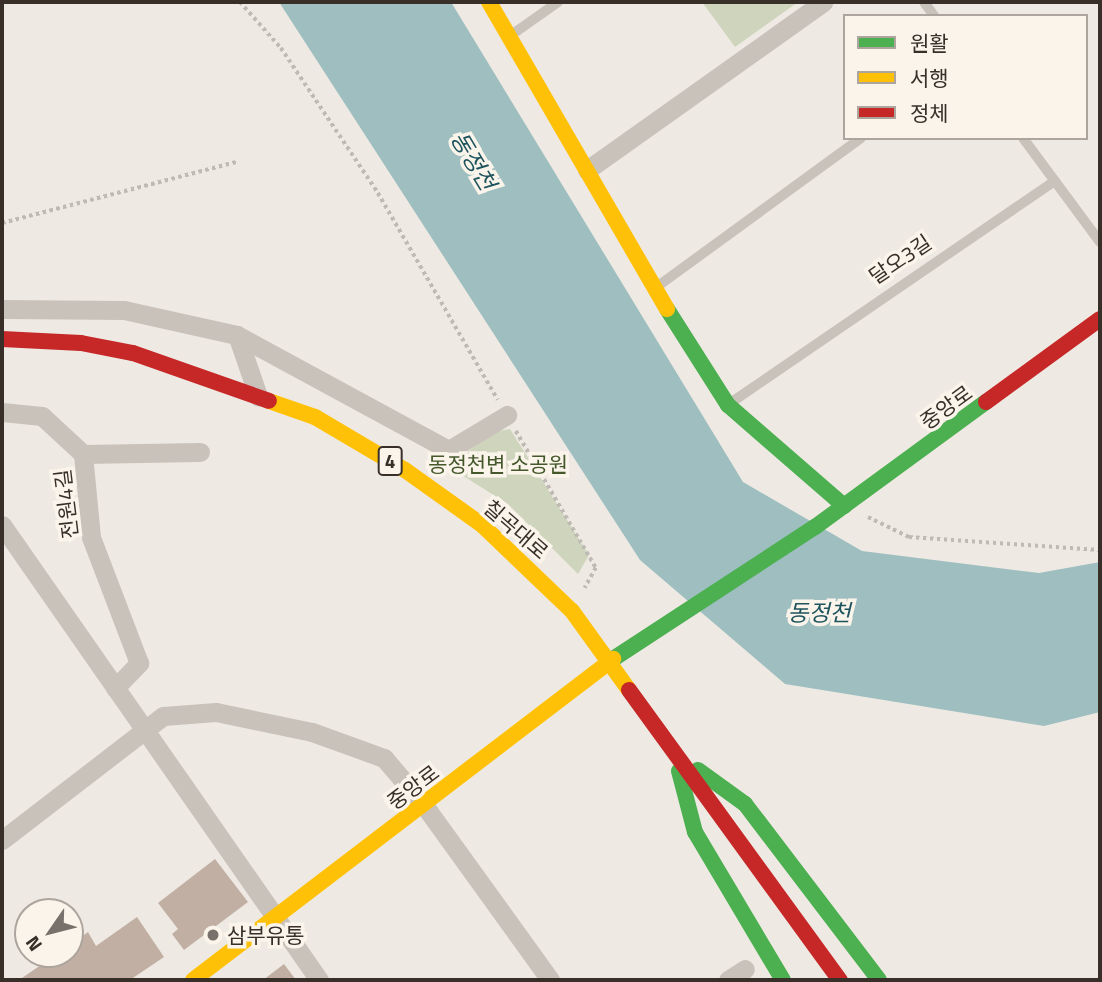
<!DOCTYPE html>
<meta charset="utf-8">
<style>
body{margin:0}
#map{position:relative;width:1102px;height:982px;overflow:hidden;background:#eeeae3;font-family:"Titillium Web","Noto Sans KR",sans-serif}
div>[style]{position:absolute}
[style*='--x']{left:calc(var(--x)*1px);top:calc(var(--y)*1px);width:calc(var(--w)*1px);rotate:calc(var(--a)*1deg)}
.green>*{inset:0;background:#ced5bc}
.water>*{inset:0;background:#9ebec0}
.building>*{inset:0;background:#c2afa4}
.path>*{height:3.5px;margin-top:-1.75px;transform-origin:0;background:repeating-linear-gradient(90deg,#c0bab4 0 3.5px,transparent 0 7px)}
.lane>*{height:10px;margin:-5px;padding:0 5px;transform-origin:5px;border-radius:5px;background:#c8c2bb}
.street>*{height:19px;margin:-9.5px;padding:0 9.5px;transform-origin:9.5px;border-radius:9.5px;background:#c8c2bb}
.fast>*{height:16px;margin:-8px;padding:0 8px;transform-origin:8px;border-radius:8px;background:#4caf50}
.slow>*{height:16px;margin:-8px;padding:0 8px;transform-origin:8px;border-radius:8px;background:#ffc107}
.jam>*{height:16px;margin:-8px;padding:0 8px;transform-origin:8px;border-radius:8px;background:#c62828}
.dots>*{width:19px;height:19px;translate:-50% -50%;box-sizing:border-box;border:4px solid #faf4eb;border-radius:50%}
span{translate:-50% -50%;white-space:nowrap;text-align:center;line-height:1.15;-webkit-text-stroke:7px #faf4eb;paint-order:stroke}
.shield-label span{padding:2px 5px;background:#faf4eb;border:2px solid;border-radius:5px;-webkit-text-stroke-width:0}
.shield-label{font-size:19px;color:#392f29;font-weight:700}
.street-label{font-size:21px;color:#392f29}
.park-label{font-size:21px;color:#45582c}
.poi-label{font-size:21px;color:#392f29}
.left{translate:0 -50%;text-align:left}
.water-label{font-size:23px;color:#1d535c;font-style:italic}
.frame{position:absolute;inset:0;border:4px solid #392f29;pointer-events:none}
.legend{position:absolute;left:843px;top:14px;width:245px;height:126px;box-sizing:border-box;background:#faf4eb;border:2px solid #ada59d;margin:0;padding:9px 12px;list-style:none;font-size:21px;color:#392f29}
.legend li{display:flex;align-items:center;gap:14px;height:35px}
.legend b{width:35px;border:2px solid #ada59d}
.north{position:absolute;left:14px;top:898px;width:70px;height:70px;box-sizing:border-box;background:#faf4eb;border:2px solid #ada59d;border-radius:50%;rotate:235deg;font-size:19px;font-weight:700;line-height:28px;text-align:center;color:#392f29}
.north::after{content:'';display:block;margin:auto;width:24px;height:32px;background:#78706a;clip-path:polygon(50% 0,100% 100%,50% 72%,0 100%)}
</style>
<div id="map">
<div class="green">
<i style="clip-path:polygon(702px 2px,798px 2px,735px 47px)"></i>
<i style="clip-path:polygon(510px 429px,589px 555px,578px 574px,508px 504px,449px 467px,492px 432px)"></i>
</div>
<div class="water">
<i style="clip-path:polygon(279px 2px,451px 2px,743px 482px,862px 551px,1039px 573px,1100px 562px,1100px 712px,1044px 726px,785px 684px,640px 560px)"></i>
</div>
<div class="building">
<i style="clip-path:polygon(215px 859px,248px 902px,184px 950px,172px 934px,178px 929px,158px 903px)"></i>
<i style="clip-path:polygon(137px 917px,164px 957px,130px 980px,19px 980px,57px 954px,70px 954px,70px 945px,88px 932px,96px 946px)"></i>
<i style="clip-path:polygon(284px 964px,296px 980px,263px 980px)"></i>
</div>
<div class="path">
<i style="--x:240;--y:2;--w:62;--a:48.3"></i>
<i style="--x:281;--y:48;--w:174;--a:56.2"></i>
<i style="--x:378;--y:193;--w:239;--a:59.9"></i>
<i style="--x:2;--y:223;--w:243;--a:-14.6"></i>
<i style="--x:516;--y:431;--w:159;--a:59.7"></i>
<i style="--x:596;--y:568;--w:23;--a:119"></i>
<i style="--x:868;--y:517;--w:46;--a:26"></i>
<i style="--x:909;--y:537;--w:191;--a:3.9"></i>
</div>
<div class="lane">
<i style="--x:924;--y:2;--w:17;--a:54"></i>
<i style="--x:510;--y:36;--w:59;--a:-35.3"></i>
<i style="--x:1023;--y:138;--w:129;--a:53.5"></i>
<i style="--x:658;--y:286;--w:251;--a:-36.1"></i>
<i style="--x:729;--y:404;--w:395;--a:-34.4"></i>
</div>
<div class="street">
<i style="--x:587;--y:170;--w:290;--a:-35.4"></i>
<i style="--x:2;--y:309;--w:122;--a:0.5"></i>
<i style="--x:124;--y:310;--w:116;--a:12.5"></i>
<i style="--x:237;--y:335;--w:241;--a:28.5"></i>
<i style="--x:449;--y:450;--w:68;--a:-31.1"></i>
<i style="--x:237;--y:335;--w:65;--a:71"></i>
<i style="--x:2;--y:412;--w:40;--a:5.7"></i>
<i style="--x:42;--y:416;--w:56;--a:42.8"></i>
<i style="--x:2;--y:525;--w:555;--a:55.13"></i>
<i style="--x:115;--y:688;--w:35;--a:-46"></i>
<i style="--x:139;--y:663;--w:135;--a:-110.9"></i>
<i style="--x:91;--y:537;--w:83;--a:-95.5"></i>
<i style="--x:83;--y:454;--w:117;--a:-1"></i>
<i style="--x:2;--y:840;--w:203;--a:-37.6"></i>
<i style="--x:163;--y:716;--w:53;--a:-4.3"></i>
<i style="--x:216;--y:712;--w:98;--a:11.8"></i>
<i style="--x:312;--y:732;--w:77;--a:19.9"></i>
<i style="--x:384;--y:758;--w:62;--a:49.6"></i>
<i style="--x:424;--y:805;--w:216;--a:54.2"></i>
<i style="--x:728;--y:980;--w:20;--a:-33"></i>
</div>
<div class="fast">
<i style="--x:667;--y:309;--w:114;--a:57.6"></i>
<i style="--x:728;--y:405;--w:154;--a:41"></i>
<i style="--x:613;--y:659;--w:241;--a:-33.2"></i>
<i style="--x:815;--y:527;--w:212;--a:-36.2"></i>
<i style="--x:698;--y:770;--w:58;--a:35.9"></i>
<i style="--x:745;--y:804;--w:221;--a:52.7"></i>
<i style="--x:679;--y:771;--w:63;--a:75.3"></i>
<i style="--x:695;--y:832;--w:172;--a:59.3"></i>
</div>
<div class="slow">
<i style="--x:489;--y:2;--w:355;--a:59.9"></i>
<i style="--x:269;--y:401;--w:49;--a:19.2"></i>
<i style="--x:315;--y:417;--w:104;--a:30.5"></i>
<i style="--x:405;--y:470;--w:95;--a:35.5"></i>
<i style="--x:482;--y:525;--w:124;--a:43.7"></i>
<i style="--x:572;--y:611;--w:97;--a:54.2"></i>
<i style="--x:193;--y:980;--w:529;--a:-37.39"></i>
</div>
<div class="jam">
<i style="--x:2;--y:339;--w:79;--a:2.9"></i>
<i style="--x:81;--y:343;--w:53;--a:10.9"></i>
<i style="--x:133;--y:353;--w:144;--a:19.4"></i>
<i style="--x:986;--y:402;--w:141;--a:-36.1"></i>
<i style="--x:629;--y:690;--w:359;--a:54"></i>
</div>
<div class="dots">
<i style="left:213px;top:935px;background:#78706a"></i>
</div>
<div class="shield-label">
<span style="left:390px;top:461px">4</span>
</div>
<div class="street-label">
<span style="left:900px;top:259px;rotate:-34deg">달오3길</span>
<span style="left:946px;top:407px;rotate:-36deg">중앙로</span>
<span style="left:66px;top:504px;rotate:-97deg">전원4길</span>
<span style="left:516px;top:529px;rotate:41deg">칠곡대로</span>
<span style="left:413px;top:787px;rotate:-37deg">중앙로</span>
</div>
<div class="park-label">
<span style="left:498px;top:464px">동정천변 소공원</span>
</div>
<div class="poi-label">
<span class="left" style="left:227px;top:935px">삼부유통</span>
</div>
<div class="water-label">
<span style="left:473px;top:161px;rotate:59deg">동정천</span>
<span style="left:819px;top:613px">동정천</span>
</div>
<div class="frame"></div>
<ul class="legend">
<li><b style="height:9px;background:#4caf50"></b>원활</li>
<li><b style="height:9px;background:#ffc107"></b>서행</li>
<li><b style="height:9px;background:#c62828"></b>정체</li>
</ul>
<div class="north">N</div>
</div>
